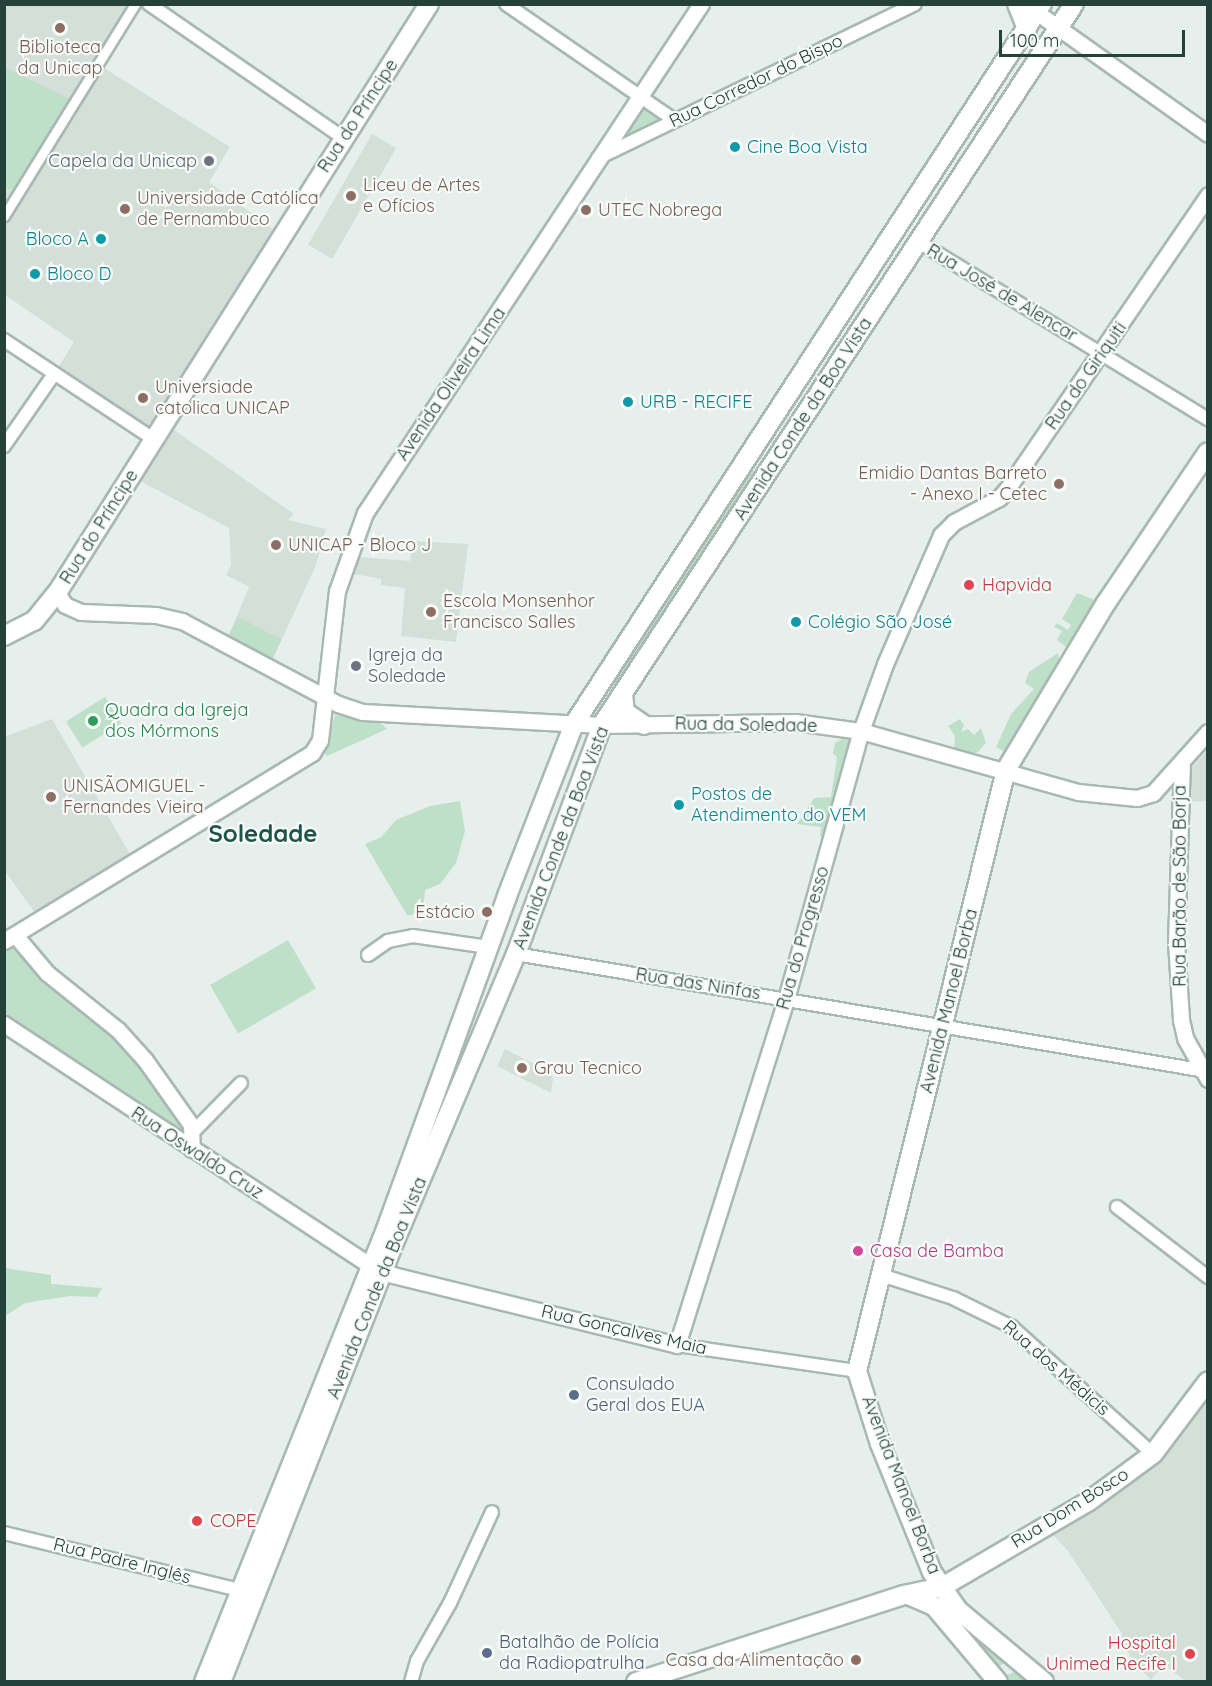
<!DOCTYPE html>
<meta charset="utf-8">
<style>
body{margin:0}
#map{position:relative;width:1212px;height:1686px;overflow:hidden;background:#e6efeb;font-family:Quicksand,sans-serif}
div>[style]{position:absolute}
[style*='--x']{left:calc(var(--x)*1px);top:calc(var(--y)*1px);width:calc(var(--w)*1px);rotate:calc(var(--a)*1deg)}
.built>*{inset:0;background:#d4dfda;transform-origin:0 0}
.green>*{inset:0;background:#bfe0c8;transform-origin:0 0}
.roads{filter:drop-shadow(2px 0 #a8b8b2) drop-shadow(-2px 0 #a8b8b2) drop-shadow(0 2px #a8b8b2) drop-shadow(0 -2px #a8b8b2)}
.pedestrian>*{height:9px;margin:-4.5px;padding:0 4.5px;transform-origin:4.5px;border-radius:4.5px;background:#fff}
.minor>*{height:12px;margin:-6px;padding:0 6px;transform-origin:6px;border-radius:6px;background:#fff}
.tertiary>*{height:15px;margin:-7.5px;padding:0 7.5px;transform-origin:7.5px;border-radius:7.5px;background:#fff}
.secondary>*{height:18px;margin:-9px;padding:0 9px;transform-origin:9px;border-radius:9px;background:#fff}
.dots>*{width:16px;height:16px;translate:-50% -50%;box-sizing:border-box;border:3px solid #f7fbf9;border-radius:50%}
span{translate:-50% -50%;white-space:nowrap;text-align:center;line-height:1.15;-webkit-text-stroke:4.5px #f7fbf9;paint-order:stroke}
.education-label{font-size:18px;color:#785e54}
.left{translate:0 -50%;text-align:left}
.right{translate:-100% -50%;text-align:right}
.street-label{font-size:18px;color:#24423a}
.culture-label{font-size:18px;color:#0d838f}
.worship-label{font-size:18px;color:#5b616d}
.health-label{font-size:18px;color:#be3a42}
.leisure-label{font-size:18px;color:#27864d}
.hotel-label{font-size:18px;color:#b23c85}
.service-label{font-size:18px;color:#4e5e75}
.district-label{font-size:24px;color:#1f5548;font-weight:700}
.frame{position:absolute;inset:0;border:6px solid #24423a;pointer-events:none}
.scale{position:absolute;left:999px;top:30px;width:186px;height:27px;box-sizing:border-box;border:3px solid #24423a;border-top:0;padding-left:8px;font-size:18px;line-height:21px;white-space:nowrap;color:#24423a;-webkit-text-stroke:4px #f7fbf9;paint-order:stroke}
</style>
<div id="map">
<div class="built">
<i style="clip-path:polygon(5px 5px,135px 5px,99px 65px,230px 147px,209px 182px,282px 236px,155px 440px,54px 374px,74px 342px,5px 295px)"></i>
<i style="left:372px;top:134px;width:28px;height:128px;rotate:30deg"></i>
<i style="clip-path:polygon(170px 427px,294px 514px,288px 520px,326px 529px,316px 565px,272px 661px,228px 637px,249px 587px,226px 575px,231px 565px,229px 528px,138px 480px)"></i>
<i style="clip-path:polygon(412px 541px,468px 544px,456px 642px,401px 636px,405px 588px,381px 585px,381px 579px,354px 574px,359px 557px,410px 561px)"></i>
<i style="clip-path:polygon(52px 719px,131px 856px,36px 914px,5px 871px,4px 737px)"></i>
<i style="clip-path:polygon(1207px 751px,1207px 801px,1185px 802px,1185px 775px)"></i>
<i style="clip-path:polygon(505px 1049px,548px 1071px,553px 1078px,551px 1093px,497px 1066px)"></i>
<i style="clip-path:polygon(1207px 1381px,1207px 1681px,1186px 1681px,1164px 1665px,1151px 1680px,1133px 1661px,1119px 1636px,1122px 1634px,1119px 1629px,1068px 1551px,1045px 1526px,1127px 1473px)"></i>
</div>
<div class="green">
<i style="clip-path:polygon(4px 67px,76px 102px,18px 194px,5px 186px)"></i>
<i style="clip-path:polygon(641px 97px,674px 120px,597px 159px)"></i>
<i style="clip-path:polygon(753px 469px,754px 472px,616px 684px,612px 682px)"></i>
<i style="clip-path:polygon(1077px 593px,1095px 600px,1096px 607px,1070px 650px,1057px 640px,1062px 631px,1054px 627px,1057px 623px,1068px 630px,1071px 625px,1062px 619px)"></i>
<i style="left:238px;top:617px;width:49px;height:22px;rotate:27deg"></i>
<i style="clip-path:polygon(1058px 653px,1060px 666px,1010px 753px,1003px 751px,996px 747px,1011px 714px,1034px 689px,1025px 683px,1029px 672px)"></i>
<i style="left:105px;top:697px;width:31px;height:46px;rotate:58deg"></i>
<i style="clip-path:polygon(335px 715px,378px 721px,387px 729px,327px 756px,324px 752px)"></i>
<i style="clip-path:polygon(960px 719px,964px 725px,961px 732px,968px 729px,974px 735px,981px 728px,986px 743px,978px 752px,968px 755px,954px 750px,955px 736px,948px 726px)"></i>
<i style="clip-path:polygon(850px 735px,856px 737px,827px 839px,820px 836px,821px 827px,797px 824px,814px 798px,831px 797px,837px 757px,833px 753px,835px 743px)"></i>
<i style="clip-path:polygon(460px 801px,465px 831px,456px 863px,440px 884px,425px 890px,423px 915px,407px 915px,365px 844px,381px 837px,396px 820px,430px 806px)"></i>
<i style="left:288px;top:940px;width:56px;height:90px;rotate:60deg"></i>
<i style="clip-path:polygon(5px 943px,14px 943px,44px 980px,99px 1021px,134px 1056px,173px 1106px,190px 1140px,5px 1019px)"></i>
<i style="clip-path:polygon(4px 1268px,51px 1275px,51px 1284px,102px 1288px,97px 1297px,70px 1296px,25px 1303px,5px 1316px)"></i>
<i style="clip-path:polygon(965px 1631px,1003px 1662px,1003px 1664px,994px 1670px)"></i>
<i style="clip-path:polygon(1015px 1672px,1027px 1681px,1008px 1681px,1007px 1675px)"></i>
</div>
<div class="roads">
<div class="pedestrian">
<i style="--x:4;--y:216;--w:249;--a:-58.3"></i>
</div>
<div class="minor">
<i style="--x:149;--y:4;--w:236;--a:34.6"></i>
<i style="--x:506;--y:4;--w:204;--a:34.6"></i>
<i style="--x:598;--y:158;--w:352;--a:-25.9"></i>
<i style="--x:919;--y:242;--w:339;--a:31.5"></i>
<i style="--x:4;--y:340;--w:181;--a:33.5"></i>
<i style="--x:4;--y:446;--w:88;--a:-55.2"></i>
<i style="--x:516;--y:954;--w:694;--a:9.63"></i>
<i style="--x:368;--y:955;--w:24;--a:-35"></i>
<i style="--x:388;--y:941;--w:25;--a:-11"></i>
<i style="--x:413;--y:936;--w:76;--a:8.3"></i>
<i style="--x:194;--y:1131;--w:67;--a:-45.6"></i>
<i style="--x:1117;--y:1207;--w:115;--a:37.6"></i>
<i style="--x:881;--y:1275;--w:76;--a:17.7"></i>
<i style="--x:953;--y:1298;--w:66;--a:26.2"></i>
<i style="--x:1012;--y:1327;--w:190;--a:42"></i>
<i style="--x:677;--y:1345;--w:182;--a:8.2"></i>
<i style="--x:4;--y:1533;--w:242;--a:13.6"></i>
<i style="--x:411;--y:1682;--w:22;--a:-74"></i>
<i style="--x:417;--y:1661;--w:67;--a:-60.4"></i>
<i style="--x:450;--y:1603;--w:100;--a:-65.2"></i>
</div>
<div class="tertiary">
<i style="--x:1025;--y:4;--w:224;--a:35.4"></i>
<i style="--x:57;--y:593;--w:14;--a:56"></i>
<i style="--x:65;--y:605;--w:17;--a:24"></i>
<i style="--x:81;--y:612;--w:75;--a:2.3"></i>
<i style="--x:156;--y:615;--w:27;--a:13"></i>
<i style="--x:182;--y:621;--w:177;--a:28"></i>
<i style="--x:338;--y:704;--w:26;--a:18"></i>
<i style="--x:363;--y:712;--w:239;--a:3.1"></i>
<i style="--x:602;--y:725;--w:193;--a:-0.9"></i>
<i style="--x:795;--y:722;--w:67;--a:7.8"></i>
<i style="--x:861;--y:731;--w:225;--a:15.7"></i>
<i style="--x:1078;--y:792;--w:59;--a:5.8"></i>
<i style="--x:1137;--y:798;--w:17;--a:-17"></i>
<i style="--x:1153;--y:793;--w:82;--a:-48"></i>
<i style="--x:1182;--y:761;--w:181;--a:91.9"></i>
<i style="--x:1176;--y:942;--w:78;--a:86.3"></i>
<i style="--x:1181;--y:1020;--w:18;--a:77"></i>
<i style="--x:1185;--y:1038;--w:47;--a:60.7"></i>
<i style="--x:15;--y:935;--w:50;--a:49.9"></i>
<i style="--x:47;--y:973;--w:91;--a:38.8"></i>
<i style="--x:118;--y:1030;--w:40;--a:48"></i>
<i style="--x:145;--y:1060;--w:80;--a:54.7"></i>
<i style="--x:191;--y:1125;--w:24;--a:88"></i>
<i style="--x:4;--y:941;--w:361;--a:-31.4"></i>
<i style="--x:312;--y:753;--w:15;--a:-58"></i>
<i style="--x:320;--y:740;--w:150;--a:-83.5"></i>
<i style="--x:337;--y:591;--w:83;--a:-70.3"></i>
<i style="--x:365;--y:513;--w:610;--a:-56.57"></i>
<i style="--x:4;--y:1024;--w:440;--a:33.4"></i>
<i style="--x:371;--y:1266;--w:24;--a:22"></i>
<i style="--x:393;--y:1275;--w:292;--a:13.8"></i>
<i style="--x:677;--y:1345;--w:363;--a:-72.5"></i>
<i style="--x:786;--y:999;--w:278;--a:-74.4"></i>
<i style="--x:861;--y:731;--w:71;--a:-70.3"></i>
<i style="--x:885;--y:664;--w:141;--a:-66.5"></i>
<i style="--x:941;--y:535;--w:18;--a:-45"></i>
<i style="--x:954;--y:522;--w:51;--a:-28.1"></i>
<i style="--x:999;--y:498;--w:12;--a:-48"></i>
<i style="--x:1007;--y:489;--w:356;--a:-55.6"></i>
</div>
<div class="secondary">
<i style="--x:1017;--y:4;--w:27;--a:68"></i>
<i style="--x:4;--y:636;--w:34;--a:-27"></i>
<i style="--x:34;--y:621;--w:36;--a:-51"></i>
<i style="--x:57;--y:593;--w:697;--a:-57.72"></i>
<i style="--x:623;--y:694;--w:18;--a:84"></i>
<i style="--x:625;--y:712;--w:23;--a:34"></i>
<i style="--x:908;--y:1595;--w:28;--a:23"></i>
<i style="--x:934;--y:1606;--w:99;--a:49.9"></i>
<i style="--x:204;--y:1682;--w:488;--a:-68.1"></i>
<i style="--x:386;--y:1229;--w:354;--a:-70"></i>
<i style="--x:507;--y:896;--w:185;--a:-68.7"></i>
<i style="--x:574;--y:724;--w:859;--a:-56.98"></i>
<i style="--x:221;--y:1682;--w:477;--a:-68.5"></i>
<i style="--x:396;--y:1238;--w:308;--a:-67.1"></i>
<i style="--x:516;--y:954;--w:245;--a:-69.4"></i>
<i style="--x:602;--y:725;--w:862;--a:-56.79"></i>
<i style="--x:636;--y:1682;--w:282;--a:-18"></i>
<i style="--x:904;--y:1595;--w:39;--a:-12"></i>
<i style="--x:942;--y:1587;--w:170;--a:-30.3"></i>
<i style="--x:1089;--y:1501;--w:79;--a:-36.3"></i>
<i style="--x:1153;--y:1454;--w:91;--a:-53"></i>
<i style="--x:1044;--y:1682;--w:112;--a:-140.1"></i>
<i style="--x:958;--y:1610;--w:46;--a:-124.4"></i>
<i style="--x:932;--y:1572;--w:138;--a:-112.1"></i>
<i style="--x:880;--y:1444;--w:77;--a:-107.5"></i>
<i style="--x:857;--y:1371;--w:619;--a:-76.08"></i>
<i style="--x:1006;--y:770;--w:195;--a:-59.1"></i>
<i style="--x:1106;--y:603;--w:182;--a:-56"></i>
</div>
</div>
<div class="dots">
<i style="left:60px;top:28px;background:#8d6e63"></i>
<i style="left:735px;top:147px;background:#0f9aa8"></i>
<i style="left:209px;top:161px;background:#6b7280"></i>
<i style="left:351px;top:196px;background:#8d6e63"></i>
<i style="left:125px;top:209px;background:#8d6e63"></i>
<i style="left:586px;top:210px;background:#8d6e63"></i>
<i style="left:101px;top:239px;background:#0f9aa8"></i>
<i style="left:35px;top:274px;background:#0f9aa8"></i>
<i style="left:143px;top:398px;background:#8d6e63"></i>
<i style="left:628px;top:402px;background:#0f9aa8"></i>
<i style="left:1059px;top:484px;background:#8d6e63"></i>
<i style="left:276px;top:545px;background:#8d6e63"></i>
<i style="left:969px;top:585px;background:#e0444e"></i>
<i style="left:431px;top:612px;background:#8d6e63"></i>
<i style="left:796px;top:622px;background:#0f9aa8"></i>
<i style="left:356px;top:666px;background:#6b7280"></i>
<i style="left:93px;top:721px;background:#2e9e5b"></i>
<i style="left:51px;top:797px;background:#8d6e63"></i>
<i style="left:679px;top:805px;background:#0f9aa8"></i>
<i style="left:487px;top:912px;background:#8d6e63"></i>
<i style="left:522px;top:1068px;background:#8d6e63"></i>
<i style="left:858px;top:1251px;background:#d1479c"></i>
<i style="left:574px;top:1395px;background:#5c6f8a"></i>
<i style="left:197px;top:1521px;background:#e0444e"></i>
<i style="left:487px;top:1653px;background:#5c6f8a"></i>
<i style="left:1190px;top:1654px;background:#e0444e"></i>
<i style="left:856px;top:1660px;background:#8d6e63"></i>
</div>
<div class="education-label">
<span style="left:60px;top:58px">Biblioteca<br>da Unicap</span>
<span class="left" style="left:363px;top:196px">Liceu de Artes<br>e Ofícios</span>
<span class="left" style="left:137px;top:209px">Universidade Católica<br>de Pernambuco</span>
<span class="left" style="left:598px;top:210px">UTEC Nobrega</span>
<span class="left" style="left:155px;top:398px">Universiade<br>catolica UNICAP</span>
<span class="right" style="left:1047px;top:484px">Emidio Dantas Barreto<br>- Anexo I - Cetec</span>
<span class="left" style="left:288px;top:545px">UNICAP - Bloco J</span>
<span class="left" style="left:443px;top:612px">Escola Monsenhor<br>Francisco Salles</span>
<span class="left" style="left:63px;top:797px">UNISÃOMIGUEL -<br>Fernandes Vieira</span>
<span class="right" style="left:475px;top:912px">Estácio</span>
<span class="left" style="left:534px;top:1068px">Grau Tecnico</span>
<span class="right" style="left:844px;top:1660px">Casa da Alimentação</span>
</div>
<div class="street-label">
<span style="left:756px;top:81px;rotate:-26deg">Rua Corredor do Bispo</span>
<span style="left:358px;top:116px;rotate:-57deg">Rua do Príncipe</span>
<span style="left:1002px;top:293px;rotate:31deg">Rua José de Alencar</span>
<span style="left:1086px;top:376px;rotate:-55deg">Rua do Giriquiti</span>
<span style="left:451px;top:384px;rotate:-56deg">Avenida Oliveira Lima</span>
<span style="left:803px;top:419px;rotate:-57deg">Avenida Conde da Boa Vista</span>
<span style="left:99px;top:527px;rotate:-58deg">Rua do Príncipe</span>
<span style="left:746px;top:725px;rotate:1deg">Rua da Soledade</span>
<span style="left:561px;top:838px;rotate:-69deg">Avenida Conde da Boa Vista</span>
<span style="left:1180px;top:886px;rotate:-90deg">Rua Barão de São Borja</span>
<span style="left:803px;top:938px;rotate:-74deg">Rua do Progresso</span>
<span style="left:698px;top:984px;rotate:9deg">Rua das Ninfas</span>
<span style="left:949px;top:1001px;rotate:-76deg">Avenida Manoel Borba</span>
<span style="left:197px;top:1153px;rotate:33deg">Rua Oswaldo Cruz</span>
<span style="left:377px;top:1288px;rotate:-68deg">Avenida Conde da Boa Vista</span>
<span style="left:624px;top:1330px;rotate:13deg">Rua Gonçalves Maia</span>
<span style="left:1056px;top:1368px;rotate:41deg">Rua dos Médicis</span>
<span style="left:901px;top:1485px;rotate:69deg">Avenida Manoel Borba</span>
<span style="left:1070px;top:1508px;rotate:-32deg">Rua Dom Bosco</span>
<span style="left:122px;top:1561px;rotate:14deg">Rua Padre Inglês</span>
</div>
<div class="culture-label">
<span class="left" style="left:747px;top:147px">Cine Boa Vista</span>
<span class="right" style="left:89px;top:239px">Bloco A</span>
<span class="left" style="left:47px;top:274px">Bloco D</span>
<span class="left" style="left:640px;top:402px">URB - RECIFE</span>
<span class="left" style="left:808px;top:622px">Colégio São José</span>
<span class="left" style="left:691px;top:805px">Postos de<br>Atendimento do VEM</span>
</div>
<div class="worship-label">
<span class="right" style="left:197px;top:161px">Capela da Unicap</span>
<span class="left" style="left:368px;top:666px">Igreja da<br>Soledade</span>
</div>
<div class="health-label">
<span class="left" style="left:982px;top:585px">Hapvida</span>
<span class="left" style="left:210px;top:1521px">COPE</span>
<span class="right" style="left:1176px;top:1654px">Hospital<br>Unimed Recife I</span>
</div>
<div class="leisure-label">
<span class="left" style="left:105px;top:721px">Quadra da Igreja<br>dos Mórmons</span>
</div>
<div class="hotel-label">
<span class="left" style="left:870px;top:1251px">Casa de Bamba</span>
</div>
<div class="service-label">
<span class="left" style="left:586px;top:1395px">Consulado<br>Geral dos EUA</span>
<span class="left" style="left:499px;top:1653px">Batalhão de Polícia<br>da Radiopatrulha</span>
</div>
<div class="district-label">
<span style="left:263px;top:834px">Soledade</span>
</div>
<div class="frame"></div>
<div class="scale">100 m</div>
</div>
